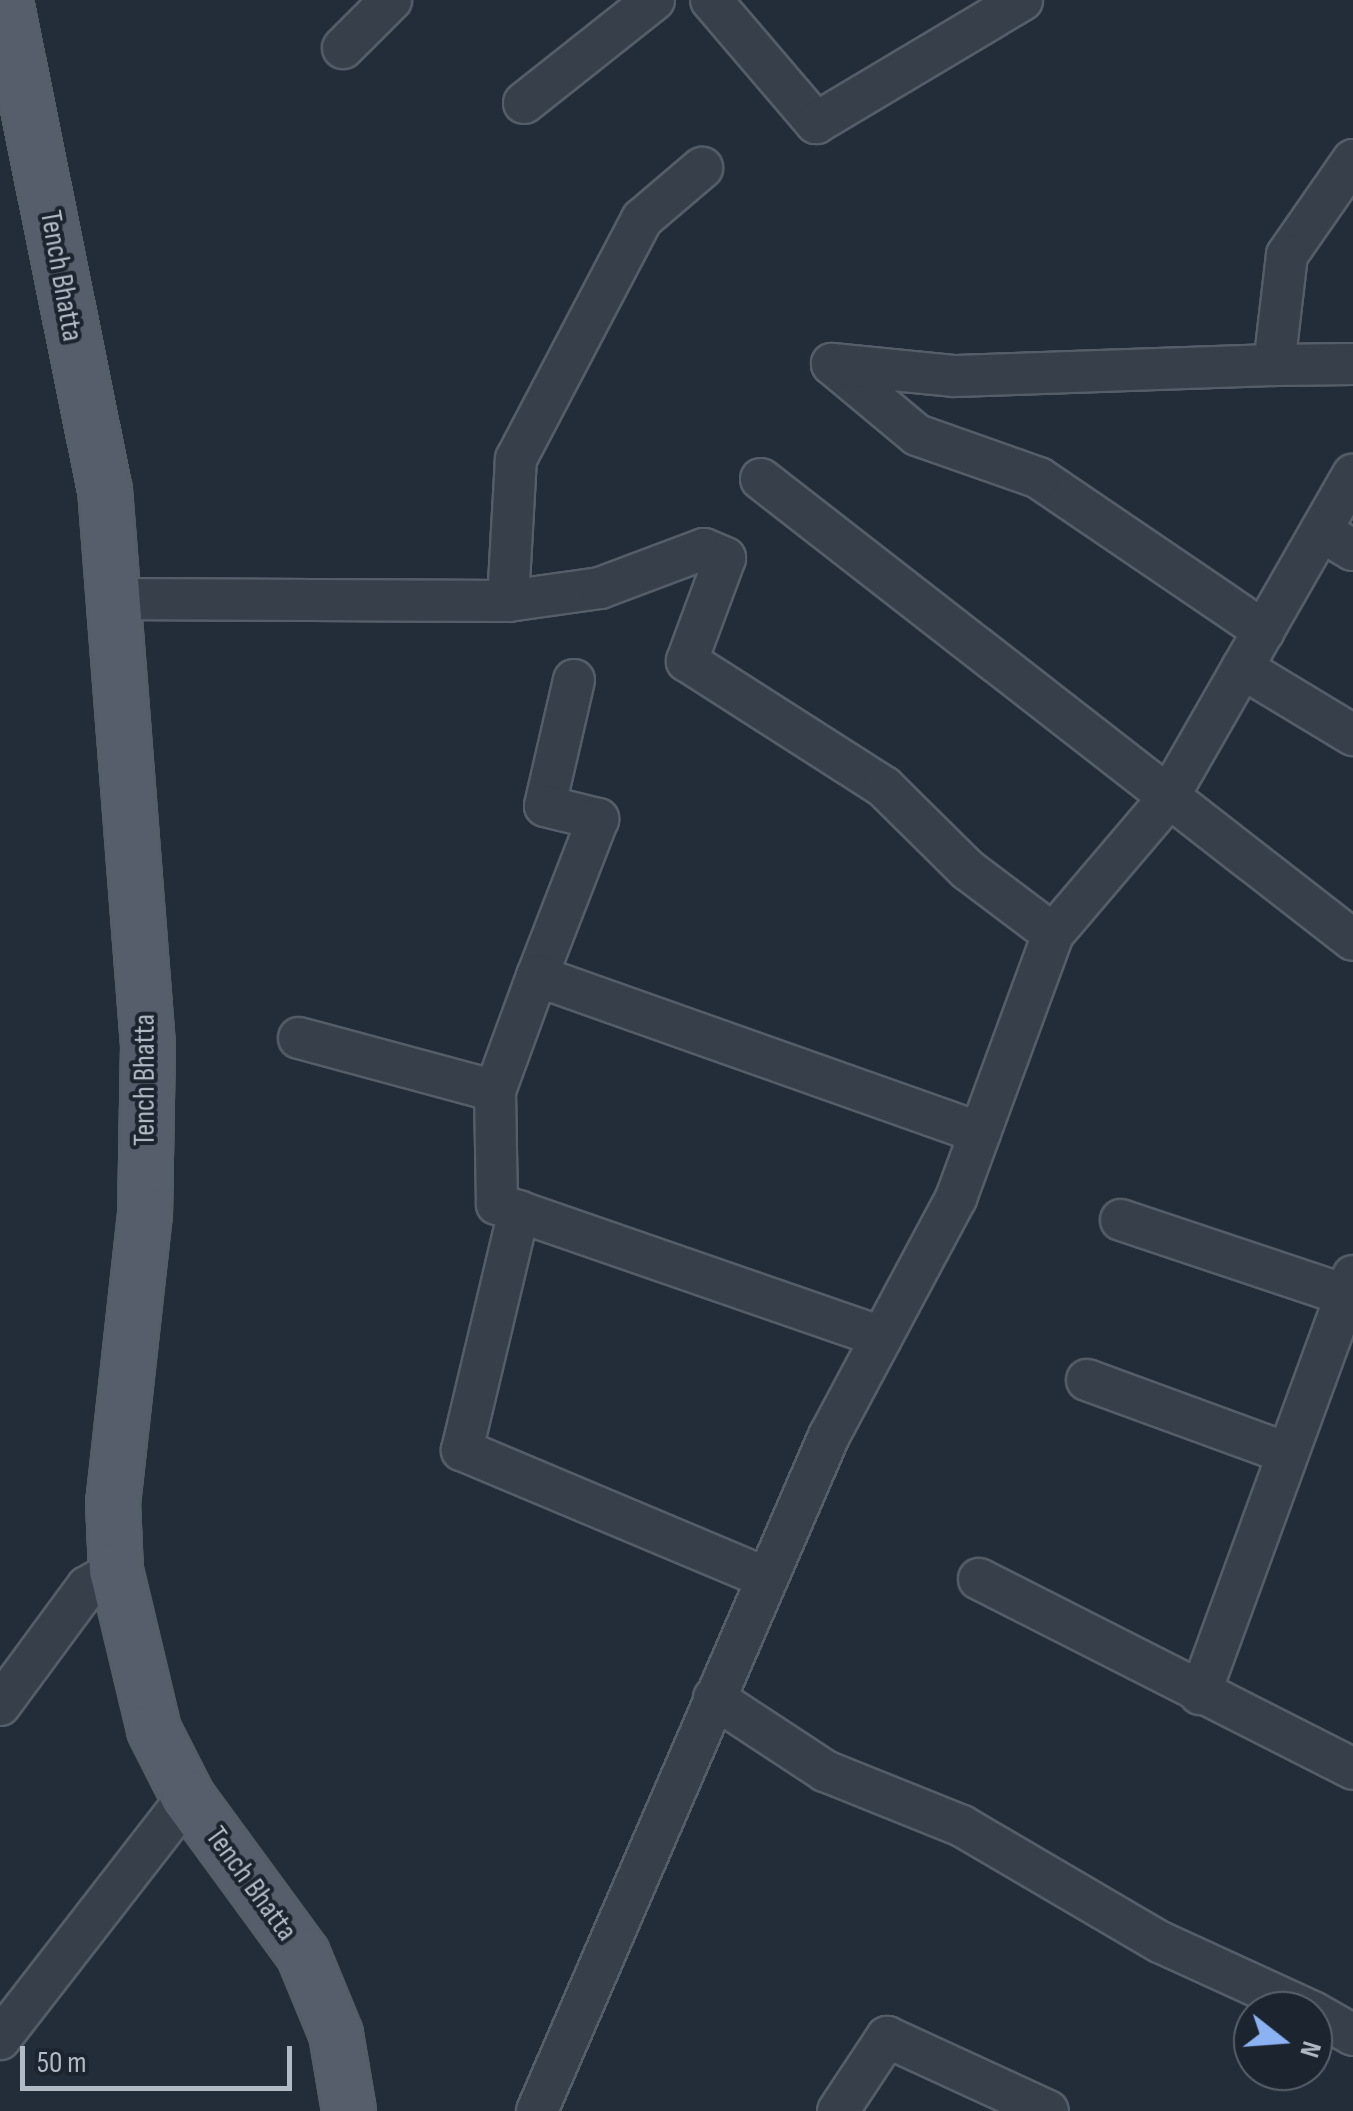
<!DOCTYPE html>
<style>
body{margin:0}
#map{position:relative;width:1353px;height:2111px;overflow:hidden;background:#232d39;font-family:"Sofia Sans Condensed",sans-serif}
div>[style]{position:absolute}
[style*='--x']{left:calc(var(--x)*1px);top:calc(var(--y)*1px);width:calc(var(--w)*1px);rotate:calc(var(--a)*1deg)}
.roads{filter:drop-shadow(2px 0 #555d68) drop-shadow(-2px 0 #555d68) drop-shadow(0 2px #555d68) drop-shadow(0 -2px #555d68)}
.minor>*{height:40px;margin:-20px;padding:0 20px;transform-origin:20px;border-radius:20px;background:#373f4a}
.major>*{height:52px;margin:-26px;padding:0 26px;transform-origin:26px;border-radius:26px;background:#555e6a}
span{translate:-50% -50%;white-space:nowrap;text-align:center;line-height:1.15;-webkit-text-stroke:8px #1c242f;paint-order:stroke}
.street-label{font-size:30px;color:#b2bac6}
.north{position:absolute;left:1233px;top:1991px;width:100px;height:100px;box-sizing:border-box;background:#1c242f;border:2px solid #58606b;border-radius:50%;rotate:107deg;font-size:28px;font-weight:700;line-height:40px;text-align:center;color:#b2bac6}
.north::after{content:'';display:block;margin:auto;width:35px;height:45px;background:#8bb2f2;clip-path:polygon(50% 0,100% 100%,50% 72%,0 100%)}
.scale{position:absolute;left:20px;top:2046px;width:272px;height:45px;box-sizing:border-box;border:5px solid #b2bac6;border-top:0;padding-left:12px;font-size:30px;line-height:35px;white-space:nowrap;color:#b2bac6;-webkit-text-stroke:8px #1c242f;paint-order:stroke}
</style>
<div id="map">
<div class="roads">
<div class="minor">
<i style="--x:711;--y:0;--w:162;--a:49.5"></i>
<i style="--x:816;--y:123;--w:240;--a:-30.8"></i>
<i style="--x:343;--y:48;--w:68;--a:-45"></i>
<i style="--x:524;--y:103;--w:166;--a:-38.4"></i>
<i style="--x:1353;--y:160;--w:116;--a:124.8"></i>
<i style="--x:1287;--y:255;--w:111;--a:96.7"></i>
<i style="--x:1274;--y:365;--w:79;--a:-0.7"></i>
<i style="--x:761;--y:479;--w:750;--a:37.91"></i>
<i style="--x:1321;--y:531;--w:37;--a:31"></i>
<i style="--x:114;--y:599;--w:394;--a:0.3"></i>
<i style="--x:508;--y:601;--w:93;--a:-8"></i>
<i style="--x:600;--y:588;--w:111;--a:-20.6"></i>
<i style="--x:704;--y:549;--w:23;--a:23"></i>
<i style="--x:725;--y:558;--w:110;--a:110.3"></i>
<i style="--x:687;--y:661;--w:234;--a:32.6"></i>
<i style="--x:884;--y:787;--w:118;--a:44.7"></i>
<i style="--x:968;--y:870;--w:106;--a:37"></i>
<i style="--x:508;--y:601;--w:142;--a:-86.8"></i>
<i style="--x:516;--y:459;--w:271;--a:-62.3"></i>
<i style="--x:642;--y:219;--w:79;--a:-40.4"></i>
<i style="--x:1264;--y:631;--w:272;--a:-145.8"></i>
<i style="--x:1039;--y:478;--w:129;--a:-160.6"></i>
<i style="--x:917;--y:435;--w:111;--a:-140.1"></i>
<i style="--x:832;--y:364;--w:124;--a:5.6"></i>
<i style="--x:955;--y:376;--w:319;--a:-2"></i>
<i style="--x:1242;--y:668;--w:130;--a:31.1"></i>
<i style="--x:574;--y:680;--w:129;--a:103"></i>
<i style="--x:545;--y:806;--w:55;--a:13.8"></i>
<i style="--x:598;--y:819;--w:168;--a:111.2"></i>
<i style="--x:537;--y:976;--w:470;--a:19.5"></i>
<i style="--x:537;--y:976;--w:122;--a:110.1"></i>
<i style="--x:495;--y:1091;--w:113;--a:89"></i>
<i style="--x:497;--y:1204;--w:407;--a:19.1"></i>
<i style="--x:299;--y:1038;--w:203;--a:15.1"></i>
<i style="--x:519;--y:1211;--w:246;--a:103.4"></i>
<i style="--x:462;--y:1450;--w:330;--a:22.8"></i>
<i style="--x:1121;--y:1220;--w:233;--a:18.5"></i>
<i style="--x:1087;--y:1380;--w:212;--a:20.1"></i>
<i style="--x:979;--y:1579;--w:419;--a:26.9"></i>
<i style="--x:1200;--y:1694;--w:445;--a:-69.9"></i>
<i style="--x:714;--y:1698;--w:133;--a:33.3"></i>
<i style="--x:825;--y:1771;--w:148;--a:21.9"></i>
<i style="--x:962;--y:1826;--w:229;--a:30.4"></i>
<i style="--x:1160;--y:1942;--w:166;--a:24.6"></i>
<i style="--x:0;--y:1705;--w:147;--a:-53.6"></i>
<i style="--x:87;--y:1587;--w:34;--a:-30"></i>
<i style="--x:1313;--y:2012;--w:46;--a:29.9"></i>
<i style="--x:0;--y:2039;--w:306;--a:-52.2"></i>
<i style="--x:537;--y:2111;--w:735;--a:-66.61"></i>
<i style="--x:829;--y:1436;--w:270;--a:-61.9"></i>
<i style="--x:956;--y:1198;--w:281;--a:-69.8"></i>
<i style="--x:1053;--y:934;--w:175;--a:-49.6"></i>
<i style="--x:1166;--y:801;--w:376;--a:-60.2"></i>
<i style="--x:838;--y:2111;--w:89;--a:-56.5"></i>
<i style="--x:887;--y:2037;--w:177;--a:24.7"></i>
</div>
<div class="major">
<i style="--x:6;--y:0;--w:499;--a:78.6"></i>
<i style="--x:105;--y:489;--w:558;--a:85.58"></i>
<i style="--x:148;--y:1045;--w:169;--a:91"></i>
<i style="--x:145;--y:1214;--w:290;--a:96.3"></i>
<i style="--x:113;--y:1502;--w:68;--a:87.5"></i>
<i style="--x:116;--y:1570;--w:164;--a:76.6"></i>
<i style="--x:154;--y:1730;--w:75;--a:63.1"></i>
<i style="--x:188;--y:1797;--w:195;--a:53.8"></i>
<i style="--x:303;--y:1954;--w:87;--a:67.6"></i>
<i style="--x:336;--y:2034;--w:78;--a:80.4"></i>
</div>
</div>
<div class="street-label">
<span style="left:61px;top:276px;rotate:80deg">Tench Bhatta</span>
<span style="left:145px;top:1080px;rotate:-90deg">Tench Bhatta</span>
<span style="left:251px;top:1884px;rotate:54deg">Tench Bhatta</span>
</div>
<div class="north">N</div>
<div class="scale">50 m</div>
</div>
